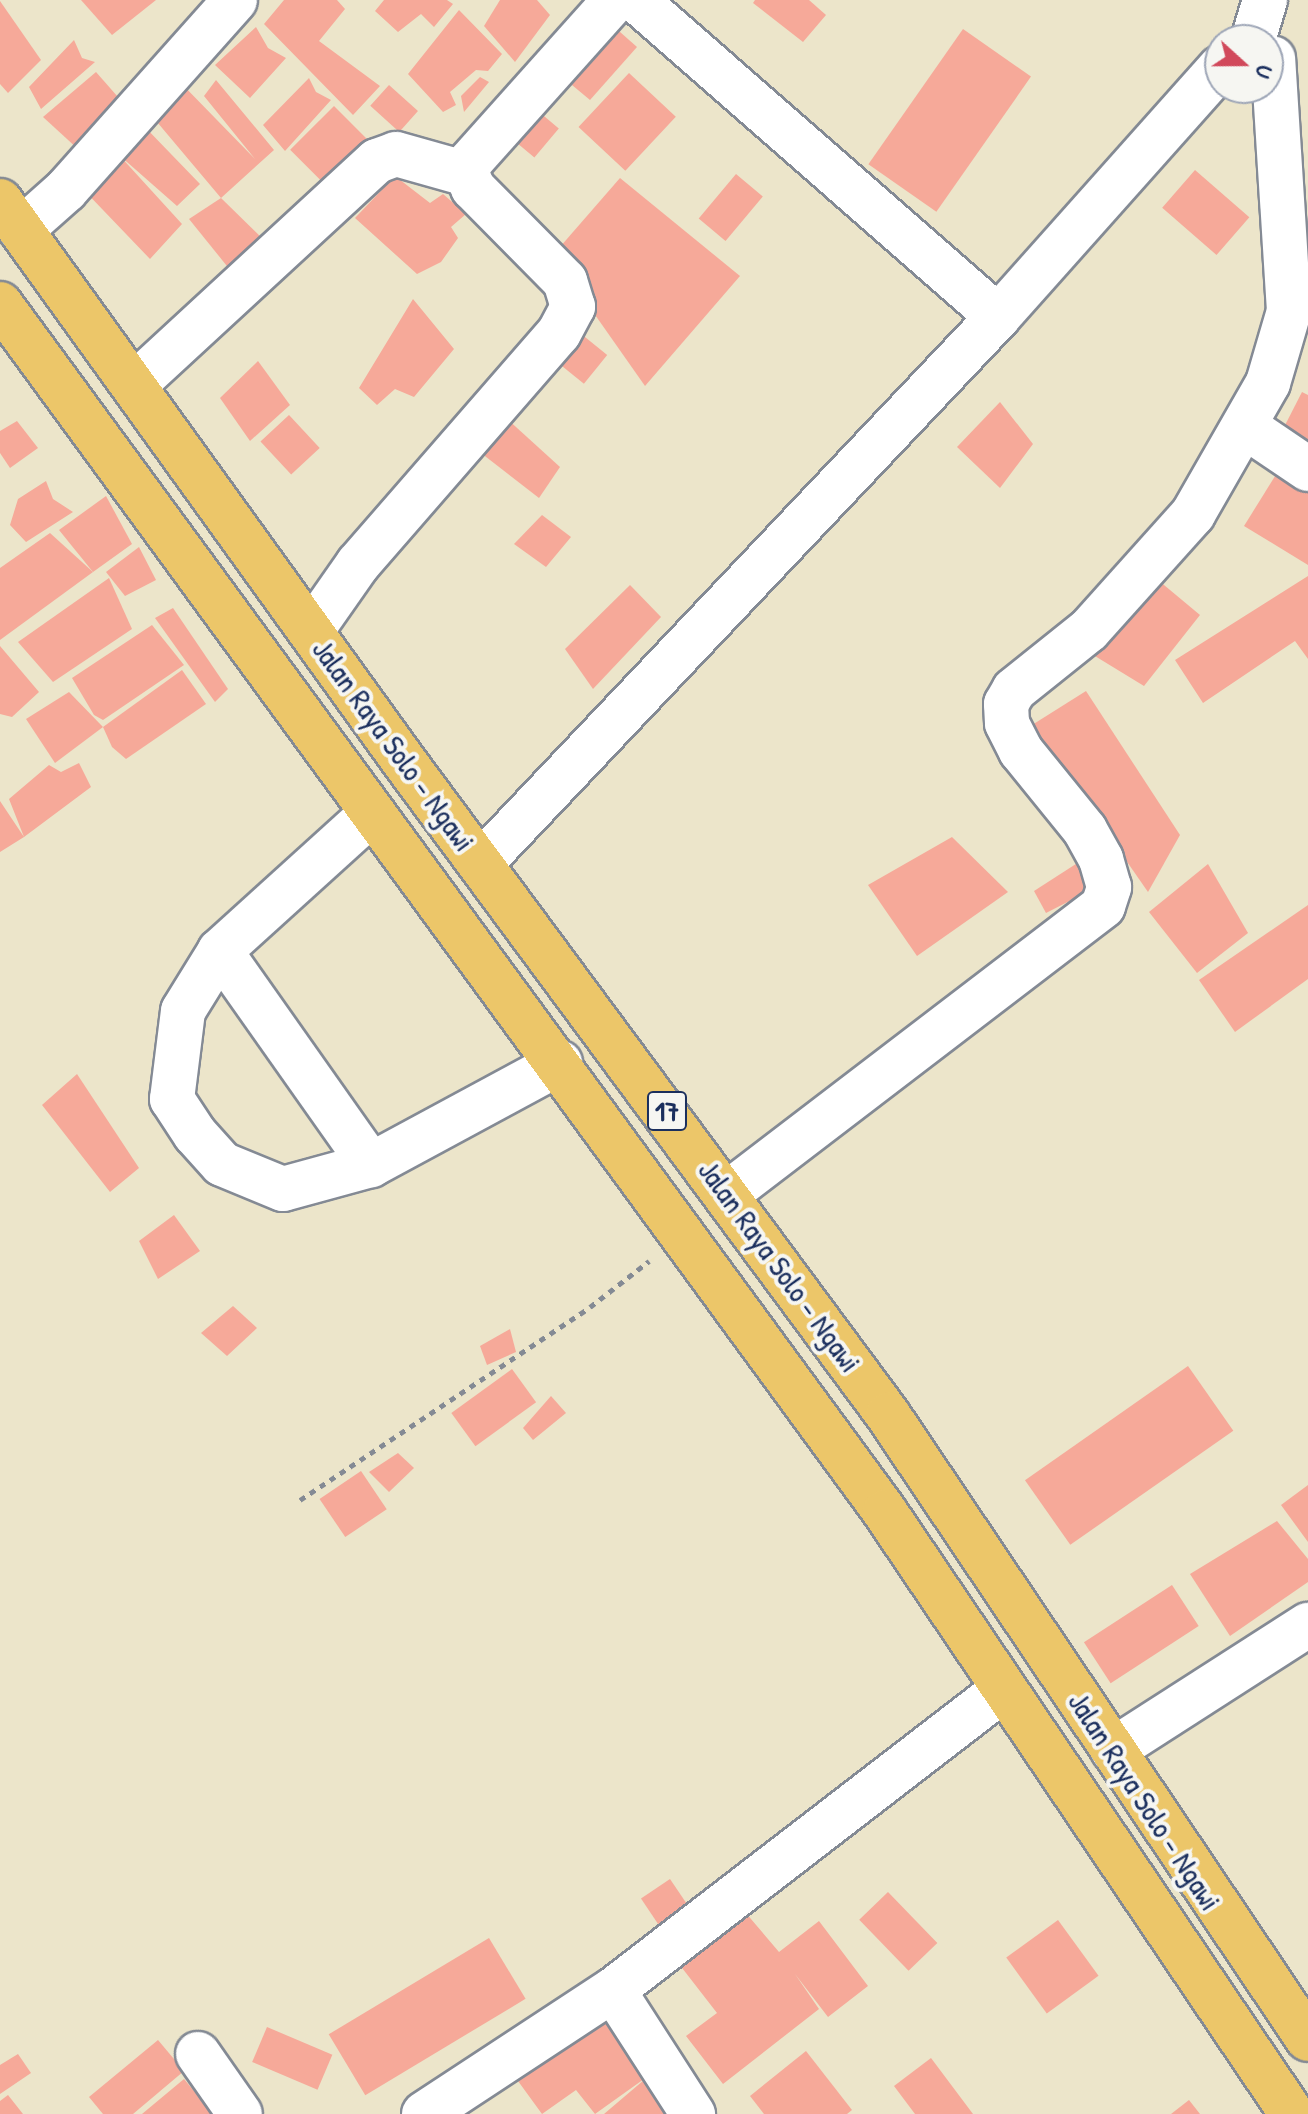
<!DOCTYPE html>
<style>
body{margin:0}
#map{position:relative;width:1308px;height:2114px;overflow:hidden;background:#ece5ca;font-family:"Patrick Hand",sans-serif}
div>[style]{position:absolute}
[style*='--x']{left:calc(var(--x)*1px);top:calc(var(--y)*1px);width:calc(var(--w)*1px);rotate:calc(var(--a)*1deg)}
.building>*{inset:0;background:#f6a999;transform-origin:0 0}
.path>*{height:5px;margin-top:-2.5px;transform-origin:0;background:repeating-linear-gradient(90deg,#848a94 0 6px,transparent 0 12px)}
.roads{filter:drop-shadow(2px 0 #848a94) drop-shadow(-2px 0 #848a94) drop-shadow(0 2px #848a94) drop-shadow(0 -2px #848a94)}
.minor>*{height:44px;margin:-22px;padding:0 22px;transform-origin:22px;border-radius:22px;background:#fff}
.highway>*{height:44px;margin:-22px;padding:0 22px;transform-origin:22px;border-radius:22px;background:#ecc669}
span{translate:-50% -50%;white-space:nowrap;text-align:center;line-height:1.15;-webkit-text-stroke:8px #f6f6f2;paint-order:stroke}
.shield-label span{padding:2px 6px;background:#f6f6f2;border:2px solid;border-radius:6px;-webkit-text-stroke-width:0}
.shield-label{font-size:28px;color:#1b2f5e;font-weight:700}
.street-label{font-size:30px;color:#1b2f5e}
.north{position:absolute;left:1204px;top:24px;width:80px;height:80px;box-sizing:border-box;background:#f6f6f2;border:2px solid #9ea6b7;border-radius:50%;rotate:111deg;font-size:22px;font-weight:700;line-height:32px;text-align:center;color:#1b2f5e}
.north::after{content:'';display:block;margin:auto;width:28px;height:36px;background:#d1495b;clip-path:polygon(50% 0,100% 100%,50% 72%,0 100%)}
</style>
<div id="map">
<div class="building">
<i style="clip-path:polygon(81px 0,156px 0,112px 35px)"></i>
<i style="clip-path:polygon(284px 0,337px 0,345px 9px,319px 41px,380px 86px,353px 115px,264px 24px)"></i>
<i style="clip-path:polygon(384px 0,447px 0,453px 4px,434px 27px,421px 14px,398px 32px,375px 11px)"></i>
<i style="clip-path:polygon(500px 0,537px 0,550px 15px,515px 62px,484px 26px)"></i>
<i style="clip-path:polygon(755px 0,809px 0,826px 15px,803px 42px,753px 3px)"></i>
<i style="clip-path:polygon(0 1px,41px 60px,8px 93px,0 84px)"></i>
<i style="clip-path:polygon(459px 10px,502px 54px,488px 71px,476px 70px,450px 92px,456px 105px,443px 112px,408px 74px)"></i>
<i style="clip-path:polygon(611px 24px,637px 47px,590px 100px,554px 70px)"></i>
<i style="clip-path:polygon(256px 27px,268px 48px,286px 58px,250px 98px,215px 65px)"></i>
<i style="left:963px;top:29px;width:83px;height:165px;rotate:35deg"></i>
<i style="clip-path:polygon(74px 40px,82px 58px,95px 62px,41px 109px,29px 87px)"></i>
<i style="clip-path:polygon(96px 72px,125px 105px,79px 150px,43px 117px)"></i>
<i style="left:629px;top:73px;width:64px;height:74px;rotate:43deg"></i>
<i style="clip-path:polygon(480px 77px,489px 82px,464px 112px,461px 96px)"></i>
<i style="clip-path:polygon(309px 78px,316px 92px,331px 100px,285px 151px,263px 125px)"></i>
<i style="clip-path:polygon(177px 79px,255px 159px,204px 96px,216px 80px,274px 150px,221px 198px,152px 116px)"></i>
<i style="left:389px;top:85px;width:39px;height:28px;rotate:42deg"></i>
<i style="left:334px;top:106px;width:48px;height:62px;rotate:45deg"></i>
<i style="left:532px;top:106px;width:35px;height:38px;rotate:40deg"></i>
<i style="clip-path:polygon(142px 124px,200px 184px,177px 206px,119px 155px,182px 224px,150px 259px,80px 186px)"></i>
<i style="left:1195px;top:170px;width:72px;height:50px;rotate:41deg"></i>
<i style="left:736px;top:174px;width:35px;height:58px;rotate:40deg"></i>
<i style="clip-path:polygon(395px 176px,430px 203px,443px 194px,466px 214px,451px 227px,458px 238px,441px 262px,417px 274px,355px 218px)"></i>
<i style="clip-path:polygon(620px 178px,740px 276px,645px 386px,553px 255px)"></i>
<i style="clip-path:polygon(221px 198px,270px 246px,235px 276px,189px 219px)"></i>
<i style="clip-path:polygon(413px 299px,454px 349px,414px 397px,395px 389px,377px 405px,359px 388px)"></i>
<i style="left:580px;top:333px;width:35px;height:37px;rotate:39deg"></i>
<i style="clip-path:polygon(258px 361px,290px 405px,250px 441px,220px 398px)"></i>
<i style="clip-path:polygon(1302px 392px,1308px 395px,1308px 450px,1280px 435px)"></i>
<i style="clip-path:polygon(1000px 402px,1033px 444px,1000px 488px,957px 447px)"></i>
<i style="left:289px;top:415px;width:45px;height:39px;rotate:47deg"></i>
<i style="clip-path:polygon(506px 418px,560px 467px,539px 498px,481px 453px)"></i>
<i style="clip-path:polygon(17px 421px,38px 448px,10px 468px,0 453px,0 431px)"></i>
<i style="clip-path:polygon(1282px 465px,1308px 481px,1308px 565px,1244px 526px)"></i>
<i style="clip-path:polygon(46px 481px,53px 499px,73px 512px,26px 542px,10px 525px,18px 499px)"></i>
<i style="clip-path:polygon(106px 496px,132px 544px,93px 572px,59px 530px)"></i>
<i style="clip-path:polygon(542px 515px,571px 537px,546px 567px,514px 544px)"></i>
<i style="clip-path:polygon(50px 533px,93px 572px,0 640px,0 568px)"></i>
<i style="clip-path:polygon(139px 547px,156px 580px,125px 596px,106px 572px)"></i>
<i style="clip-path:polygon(1308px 576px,1308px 659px,1295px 641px,1203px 703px,1175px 660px)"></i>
<i style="clip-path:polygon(109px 578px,132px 629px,53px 682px,18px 642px)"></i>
<i style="clip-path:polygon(1158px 580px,1200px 615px,1144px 686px,1090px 653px)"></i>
<i style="clip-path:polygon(630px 585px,661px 617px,593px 689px,565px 649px)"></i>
<i style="clip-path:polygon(173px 608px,228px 689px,215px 702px,155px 618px)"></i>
<i style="clip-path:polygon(152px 625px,184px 665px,103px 720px,94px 715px,72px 678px)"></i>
<i style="clip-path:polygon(0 646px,39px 692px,12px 717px,0 714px)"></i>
<i style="clip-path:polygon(182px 670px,206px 704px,126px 759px,112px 747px,103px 727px)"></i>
<i style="clip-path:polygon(1086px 691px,1180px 835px,1148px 892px,1032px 725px)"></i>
<i style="clip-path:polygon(69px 692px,103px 727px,55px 763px,26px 719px)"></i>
<i style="clip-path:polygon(79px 763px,91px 787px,24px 837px,0 852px,0 801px,24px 837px,9px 799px,49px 765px,61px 772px)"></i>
<i style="clip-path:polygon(952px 837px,1008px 892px,917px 956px,868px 885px)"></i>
<i style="clip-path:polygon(1079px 862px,1091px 890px,1046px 913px,1034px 891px)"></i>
<i style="clip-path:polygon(1208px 864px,1248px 933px,1197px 973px,1149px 912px)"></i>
<i style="clip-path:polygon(1308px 905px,1308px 979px,1235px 1032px,1199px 980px)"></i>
<i style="clip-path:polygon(77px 1074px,139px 1168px,110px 1192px,42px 1105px)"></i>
<i style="clip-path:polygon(174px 1215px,200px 1251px,158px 1279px,139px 1241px)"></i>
<i style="clip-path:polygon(233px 1306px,257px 1328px,227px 1356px,201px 1333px)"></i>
<i style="clip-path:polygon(510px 1329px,516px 1352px,487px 1365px,480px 1346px)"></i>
<i style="left:1188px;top:1366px;width:79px;height:199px;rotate:55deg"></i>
<i style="left:512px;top:1369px;width:41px;height:75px;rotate:54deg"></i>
<i style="clip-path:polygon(551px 1396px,566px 1413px,533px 1440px,523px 1428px)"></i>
<i style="clip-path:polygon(398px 1453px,414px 1468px,389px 1492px,369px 1472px)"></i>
<i style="left:361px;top:1471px;width:46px;height:50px;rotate:56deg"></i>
<i style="clip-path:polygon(1308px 1485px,1308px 1542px,1281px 1505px)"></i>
<i style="clip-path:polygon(1277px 1521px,1308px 1559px,1308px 1582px,1230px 1636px,1190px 1574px)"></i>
<i style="left:1172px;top:1585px;width:49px;height:105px;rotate:57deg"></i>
<i style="left:670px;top:1879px;width:36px;height:35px;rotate:56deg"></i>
<i style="left:888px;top:1892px;width:71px;height:40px;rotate:46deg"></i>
<i style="clip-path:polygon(745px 1912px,779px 1952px,819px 1921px,868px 1986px,828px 2017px,795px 1974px,819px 2009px,723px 2084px,686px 2036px,717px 2013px,679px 1964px)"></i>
<i style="left:1058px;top:1920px;width:69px;height:64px;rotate:54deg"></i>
<i style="left:489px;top:1938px;width:71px;height:187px;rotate:59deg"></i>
<i style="clip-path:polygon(614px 2011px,712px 2114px,604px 2114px,651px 2074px,595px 2114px,576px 2090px,542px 2114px,518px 2081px)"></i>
<i style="left:267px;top:2027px;width:71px;height:38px;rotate:23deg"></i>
<i style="clip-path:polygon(158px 2040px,184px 2071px,133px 2114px,103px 2114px,89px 2097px)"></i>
<i style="clip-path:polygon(806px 2051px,852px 2110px,847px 2114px,764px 2114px,750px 2096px)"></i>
<i style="clip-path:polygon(18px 2054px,31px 2073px,0 2094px,0 2065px)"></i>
<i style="clip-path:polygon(931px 2058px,973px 2114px,915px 2114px,894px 2086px)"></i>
<i style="clip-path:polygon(184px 2079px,213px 2114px,142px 2114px)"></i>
<i style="clip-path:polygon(8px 2095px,23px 2114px,0 2114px,0 2101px)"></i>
<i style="clip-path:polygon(1189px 2100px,1200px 2114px,1171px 2114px)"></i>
</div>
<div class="path">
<i style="--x:300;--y:1500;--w:348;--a:-33.6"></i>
<i style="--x:590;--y:1307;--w:75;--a:-37.9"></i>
</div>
<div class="roads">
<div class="minor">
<i style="--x:636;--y:0;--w:481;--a:41.2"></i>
<i style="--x:1253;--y:40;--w:42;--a:-73.3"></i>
<i style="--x:21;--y:230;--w:60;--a:-41.6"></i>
<i style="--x:66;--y:190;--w:254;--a:-48.3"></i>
<i style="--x:134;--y:385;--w:330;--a:-42.7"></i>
<i style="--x:377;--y:161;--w:20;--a:-20"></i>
<i style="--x:396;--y:154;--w:74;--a:15.7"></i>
<i style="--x:1246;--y:427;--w:75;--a:34.1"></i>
<i style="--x:311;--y:631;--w:82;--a:-55"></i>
<i style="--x:358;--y:564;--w:306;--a:-49"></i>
<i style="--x:559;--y:333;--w:30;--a:-62"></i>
<i style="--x:573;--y:307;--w:27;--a:-107"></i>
<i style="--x:565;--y:281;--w:131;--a:-134.7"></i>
<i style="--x:473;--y:188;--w:15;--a:-113"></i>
<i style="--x:467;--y:174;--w:12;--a:-76"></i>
<i style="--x:470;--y:162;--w:217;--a:-48.2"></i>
<i style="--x:372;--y:813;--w:205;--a:137.8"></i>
<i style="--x:220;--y:951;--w:70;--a:121.7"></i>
<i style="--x:183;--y:1011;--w:89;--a:97.1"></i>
<i style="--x:172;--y:1099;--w:42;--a:56.7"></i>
<i style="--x:195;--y:1134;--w:40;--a:48"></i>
<i style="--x:222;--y:1164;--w:66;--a:22.3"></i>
<i style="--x:283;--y:1189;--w:91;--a:-15.3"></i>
<i style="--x:371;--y:1165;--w:215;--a:-28.4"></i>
<i style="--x:481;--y:863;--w:752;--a:-46.56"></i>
<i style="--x:998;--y:317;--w:334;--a:-48.3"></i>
<i style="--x:220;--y:951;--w:262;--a:54.8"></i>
<i style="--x:728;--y:1193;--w:472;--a:-37.4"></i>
<i style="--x:1103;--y:906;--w:20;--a:-72"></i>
<i style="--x:1109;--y:887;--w:29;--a:-106"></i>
<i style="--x:1101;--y:859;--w:33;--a:-119"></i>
<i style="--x:1085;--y:830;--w:102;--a:-129"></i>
<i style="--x:1021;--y:751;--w:31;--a:-117"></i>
<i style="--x:1007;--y:723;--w:19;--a:-93"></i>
<i style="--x:1006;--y:704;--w:16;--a:-60"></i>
<i style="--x:1014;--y:690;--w:96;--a:-38.7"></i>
<i style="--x:1089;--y:630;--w:156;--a:-48.1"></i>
<i style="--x:1193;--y:514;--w:151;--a:-60.2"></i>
<i style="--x:1268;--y:383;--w:75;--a:-73.7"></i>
<i style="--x:1289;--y:311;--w:253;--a:-93.6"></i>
<i style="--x:1113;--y:1750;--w:232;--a:-32.7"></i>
<i style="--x:613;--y:1990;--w:148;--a:57.2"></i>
<i style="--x:198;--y:2054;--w:73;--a:55"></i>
<i style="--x:424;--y:2114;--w:226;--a:-33.3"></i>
<i style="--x:613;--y:1990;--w:492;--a:-37.6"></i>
</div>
<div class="highway">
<i style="--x:0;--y:201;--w:689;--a:54.21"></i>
<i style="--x:403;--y:760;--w:815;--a:53.48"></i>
<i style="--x:888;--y:1415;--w:752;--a:56.06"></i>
<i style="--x:0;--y:304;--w:1497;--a:53.77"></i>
<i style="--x:885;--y:1512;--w:727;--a:55.94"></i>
</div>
</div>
<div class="shield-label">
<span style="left:667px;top:1111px">17</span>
</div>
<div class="street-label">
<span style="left:394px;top:745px;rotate:54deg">Jalan Raya Solo - Ngawi</span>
<span style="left:780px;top:1266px;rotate:54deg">Jalan Raya Solo - Ngawi</span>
<span style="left:1145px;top:1801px;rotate:57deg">Jalan Raya Solo - Ngawi</span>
</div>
<div class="north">U</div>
</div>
